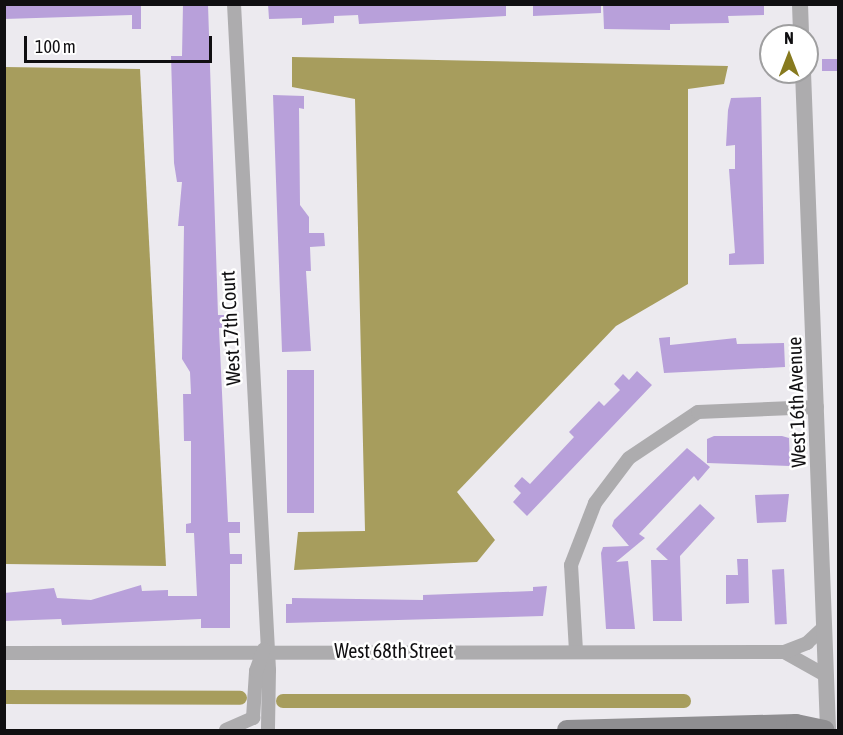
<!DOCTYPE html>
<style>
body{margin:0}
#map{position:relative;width:843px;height:735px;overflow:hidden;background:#eceaef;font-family:"Asap Condensed",sans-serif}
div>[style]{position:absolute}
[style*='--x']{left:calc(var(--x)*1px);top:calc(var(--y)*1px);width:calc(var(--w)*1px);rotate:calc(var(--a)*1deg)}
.water>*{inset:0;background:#a79d5d}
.canal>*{height:14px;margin:-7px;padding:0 7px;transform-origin:7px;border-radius:7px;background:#a79d5d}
.building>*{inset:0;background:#b8a0da;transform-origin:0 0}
.minor>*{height:14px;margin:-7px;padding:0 7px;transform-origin:7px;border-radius:7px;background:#adacae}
.tertiary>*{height:16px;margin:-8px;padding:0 8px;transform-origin:8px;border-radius:8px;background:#adacae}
.secondary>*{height:20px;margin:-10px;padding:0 10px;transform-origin:10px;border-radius:10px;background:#8f8e91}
span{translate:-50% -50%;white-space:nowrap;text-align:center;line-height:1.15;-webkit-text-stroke:5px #fff;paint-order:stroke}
.street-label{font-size:20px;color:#100f11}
.frame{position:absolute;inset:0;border:6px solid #100f11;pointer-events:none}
.north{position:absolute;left:759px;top:24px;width:60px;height:60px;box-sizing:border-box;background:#fff;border:2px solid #9f9fa0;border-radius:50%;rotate:0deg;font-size:16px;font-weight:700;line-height:24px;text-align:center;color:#100f11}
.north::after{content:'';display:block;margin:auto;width:21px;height:27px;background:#877a1f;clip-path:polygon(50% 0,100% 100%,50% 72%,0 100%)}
.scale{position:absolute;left:24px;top:36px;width:188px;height:27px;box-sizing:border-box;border:3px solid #100f11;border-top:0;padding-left:8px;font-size:18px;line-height:21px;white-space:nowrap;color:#100f11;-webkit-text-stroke:4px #fff;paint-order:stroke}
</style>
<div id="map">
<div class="water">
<i style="clip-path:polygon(292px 57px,728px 66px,724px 84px,688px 89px,688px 284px,616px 326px,457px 492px,495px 540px,477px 562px,294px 570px,298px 532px,365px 531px,355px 99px,292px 87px)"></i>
<i style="clip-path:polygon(5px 67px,140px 69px,166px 566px,5px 564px)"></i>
</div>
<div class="canal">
<i style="--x:4;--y:697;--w:236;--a:0.2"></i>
<i style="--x:283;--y:701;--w:401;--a:0"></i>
</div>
<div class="building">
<i style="clip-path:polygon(4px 4px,141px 4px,141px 29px,132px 29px,132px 15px,4px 19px)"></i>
<i style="clip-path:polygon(183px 4px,208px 4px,218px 315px,232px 315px,232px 326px,219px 328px,228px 522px,240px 522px,240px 533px,229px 533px,230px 554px,242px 554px,242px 564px,230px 564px,230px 628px,201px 628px,201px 619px,62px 625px,61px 619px,4px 621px,4px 593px,54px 588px,57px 598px,91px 600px,141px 585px,142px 591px,168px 590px,168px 596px,197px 596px,194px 533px,186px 533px,186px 524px,191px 523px,191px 441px,184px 441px,183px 394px,191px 394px,190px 372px,182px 359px,184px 226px,178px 226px,182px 182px,177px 182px,174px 163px,171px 56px,182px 56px)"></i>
<i style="clip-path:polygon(268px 4px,506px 4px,506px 16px,359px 24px,358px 15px,334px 16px,334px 23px,302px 25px,302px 18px,269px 19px)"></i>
<i style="clip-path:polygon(533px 4px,601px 4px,601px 13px,533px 16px)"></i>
<i style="clip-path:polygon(603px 4px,764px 4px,764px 15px,728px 16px,729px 23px,670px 24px,670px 30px,604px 29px)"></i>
<i style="left:838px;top:59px;width:12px;height:16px;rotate:90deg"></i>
<i style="clip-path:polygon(273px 95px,304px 96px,304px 109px,299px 108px,300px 205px,309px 217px,309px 233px,324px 233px,325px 246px,310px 247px,311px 271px,306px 271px,311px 351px,282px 352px)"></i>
<i style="clip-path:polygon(761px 97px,764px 264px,729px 265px,729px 254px,735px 253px,729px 169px,735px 169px,735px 145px,726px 146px,728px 110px,731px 98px)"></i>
<i style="clip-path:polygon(670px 337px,670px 345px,736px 338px,737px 344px,784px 343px,785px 367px,664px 373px,659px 338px)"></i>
<i style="left:287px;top:370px;width:27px;height:143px"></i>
<i style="clip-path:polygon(637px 371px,652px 385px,527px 516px,513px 502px,521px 493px,514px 486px,522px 477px,530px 484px,574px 437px,569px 432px,599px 401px,604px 406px,620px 390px,614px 384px,623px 374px,629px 380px)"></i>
<i style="clip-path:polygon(714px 436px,782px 436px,789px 438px,790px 466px,707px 463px,707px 439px)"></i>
<i style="clip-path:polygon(687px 448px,710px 467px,698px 481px,694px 476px,639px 534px,645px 538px,616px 562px,628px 561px,635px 629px,606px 629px,601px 553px,603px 547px,629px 546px,612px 526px,614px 520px)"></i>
<i style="clip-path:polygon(789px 494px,786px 522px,757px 523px,755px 495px)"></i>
<i style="clip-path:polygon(700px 504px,715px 518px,680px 556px,682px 621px,653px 621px,651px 560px,668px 560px,656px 549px)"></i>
<i style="clip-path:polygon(737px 559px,748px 559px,749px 603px,726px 604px,726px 575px,738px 575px)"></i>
<i style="left:784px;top:569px;width:55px;height:12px;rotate:87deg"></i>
<i style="clip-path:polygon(547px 586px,543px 616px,286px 623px,286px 604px,292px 604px,292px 598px,423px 600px,423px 595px,533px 591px,533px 587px)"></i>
</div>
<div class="minor">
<i style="--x:234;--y:4;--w:667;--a:86.99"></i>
<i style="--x:269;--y:670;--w:60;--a:91"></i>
<i style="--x:576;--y:651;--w:86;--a:-93.3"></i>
<i style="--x:571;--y:565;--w:66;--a:-68.8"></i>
<i style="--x:595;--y:503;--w:56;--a:-52.9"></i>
<i style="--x:629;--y:458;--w:83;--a:-33.7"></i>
<i style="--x:698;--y:412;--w:119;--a:-2.4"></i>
<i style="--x:784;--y:652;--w:47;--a:29.3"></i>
<i style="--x:4;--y:653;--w:780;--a:-0.07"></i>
<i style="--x:784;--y:652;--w:25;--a:-21"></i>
<i style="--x:807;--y:643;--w:23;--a:-43"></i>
<i style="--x:226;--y:730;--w:30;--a:-24"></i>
<i style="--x:253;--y:718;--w:47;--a:-86.3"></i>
<i style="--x:256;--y:671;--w:23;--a:-70"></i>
</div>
<div class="tertiary">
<i style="--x:800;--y:4;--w:32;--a:88"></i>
<i style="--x:803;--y:72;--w:658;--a:87.82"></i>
</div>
<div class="secondary">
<i style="--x:567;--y:730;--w:229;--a:-1.5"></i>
<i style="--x:796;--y:724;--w:29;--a:12"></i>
</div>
<div class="street-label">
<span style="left:230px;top:328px;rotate:-93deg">West 17th Court</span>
<span style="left:796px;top:402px;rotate:-92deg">West 16th Avenue</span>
<span style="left:394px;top:650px">West 68th Street</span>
</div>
<div class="frame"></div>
<div class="north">N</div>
<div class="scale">100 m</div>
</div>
